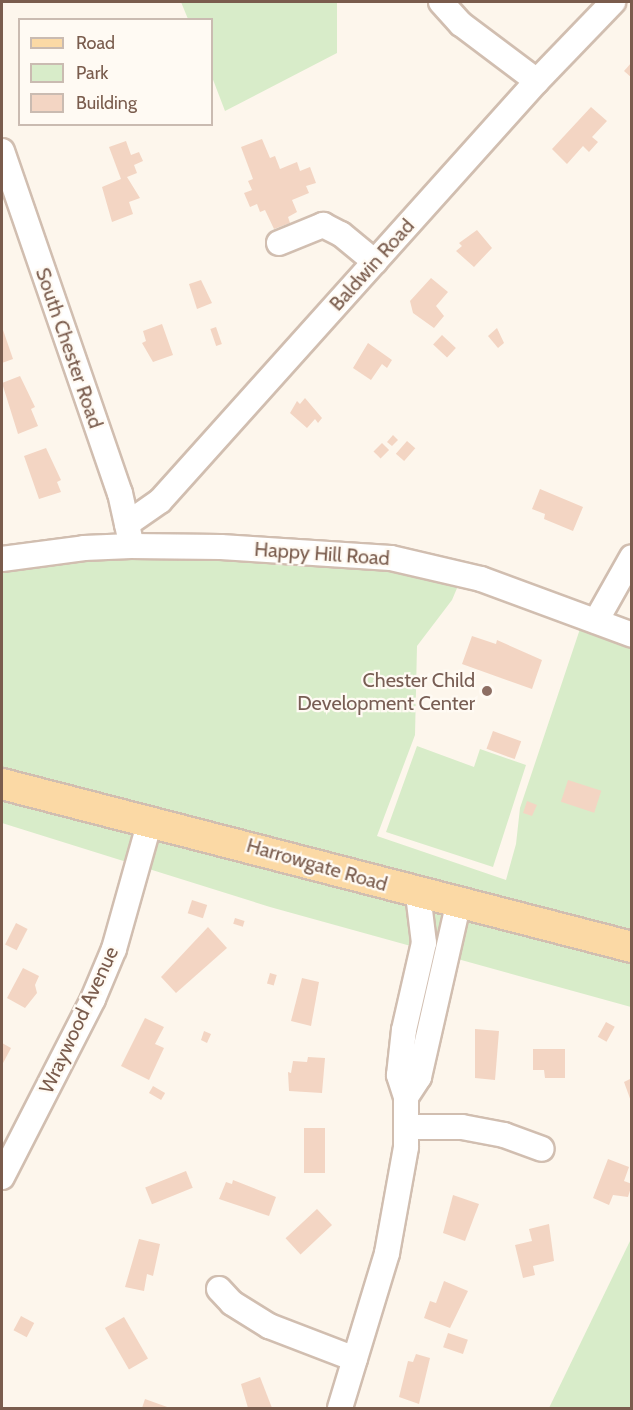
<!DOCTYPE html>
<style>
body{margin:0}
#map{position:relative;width:633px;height:1410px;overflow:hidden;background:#fdf6ec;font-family:Cabin,sans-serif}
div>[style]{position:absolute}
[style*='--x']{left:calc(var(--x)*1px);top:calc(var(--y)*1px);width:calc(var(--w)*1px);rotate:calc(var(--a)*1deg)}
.green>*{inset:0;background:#d8ecc9}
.building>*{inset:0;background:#f3d5c3;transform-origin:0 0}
.roads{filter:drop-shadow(2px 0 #d1beb0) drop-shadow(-2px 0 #d1beb0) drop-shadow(0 2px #d1beb0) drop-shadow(0 -2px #d1beb0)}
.minor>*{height:24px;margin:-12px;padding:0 12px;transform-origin:12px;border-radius:12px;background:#fff}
.major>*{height:30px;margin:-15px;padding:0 15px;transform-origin:15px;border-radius:15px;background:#fbd9a5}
.dots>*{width:16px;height:16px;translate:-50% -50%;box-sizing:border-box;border:3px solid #fffaf3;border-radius:50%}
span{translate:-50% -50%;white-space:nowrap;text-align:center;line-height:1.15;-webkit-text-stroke:4.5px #fffaf3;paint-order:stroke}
.street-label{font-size:20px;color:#7a5c4d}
.education-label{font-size:20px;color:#785e54}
.right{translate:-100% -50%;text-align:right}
.frame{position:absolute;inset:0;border:3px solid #7a5c4d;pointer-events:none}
.legend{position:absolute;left:18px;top:18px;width:195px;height:108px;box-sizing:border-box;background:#fffaf3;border:2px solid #cabbb1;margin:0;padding:8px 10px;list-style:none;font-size:18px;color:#7a5c4d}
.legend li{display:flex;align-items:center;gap:12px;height:30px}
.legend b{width:30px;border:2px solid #cabbb1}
</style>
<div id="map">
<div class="green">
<i style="clip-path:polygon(181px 2px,337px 2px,337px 53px,225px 111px,212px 77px,212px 20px,188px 19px)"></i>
<i style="clip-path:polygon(84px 548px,463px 574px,452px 600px,417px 646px,415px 735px,377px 836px,506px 880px,516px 844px,520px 808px,584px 617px,631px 635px,631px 1007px,270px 907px,2px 823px,2px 559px)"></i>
<i style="clip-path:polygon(417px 746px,474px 767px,480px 749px,526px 765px,493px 867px,386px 832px)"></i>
<i style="clip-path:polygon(631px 1239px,631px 1408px,549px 1408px)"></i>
</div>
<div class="building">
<i style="clip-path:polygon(632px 62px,632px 78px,624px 71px)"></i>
<i style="clip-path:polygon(591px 107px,607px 121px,592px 137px,598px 142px,589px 152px,583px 146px,567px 164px,552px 149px)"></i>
<i style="clip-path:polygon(262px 139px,270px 158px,275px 156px,280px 169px,297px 162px,300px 171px,310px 167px,316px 183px,306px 186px,309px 193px,292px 200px,297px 212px,288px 217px,290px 223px,274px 229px,265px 210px,260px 212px,257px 204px,250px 207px,244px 193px,252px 190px,248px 181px,253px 179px,241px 147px)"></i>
<i style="clip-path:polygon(126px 141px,131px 155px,139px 152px,143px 161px,134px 165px,137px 173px,127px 177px,140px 198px,129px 202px,133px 214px,112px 222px,102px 187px,121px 179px,109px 147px)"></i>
<i style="clip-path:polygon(477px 230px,492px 248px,474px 267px,456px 251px,462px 246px,459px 243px)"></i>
<i style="clip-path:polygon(431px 278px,448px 292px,436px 306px,444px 316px,434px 328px,413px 313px,410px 301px)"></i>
<i style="clip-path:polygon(201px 280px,212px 303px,197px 309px,189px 284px)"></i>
<i style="clip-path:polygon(162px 324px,173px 355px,153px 362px,142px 343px,146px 341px,143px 331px)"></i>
<i style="clip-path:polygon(2px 327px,13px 359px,2px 363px)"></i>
<i style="left:216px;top:327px;width:18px;height:6px;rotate:71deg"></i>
<i style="clip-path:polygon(497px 328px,504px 343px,498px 348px,488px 336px)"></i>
<i style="left:442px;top:335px;width:19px;height:13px;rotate:43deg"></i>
<i style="clip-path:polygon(368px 343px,392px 360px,387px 368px,382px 364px,371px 380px,353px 368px)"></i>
<i style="clip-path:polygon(20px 376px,35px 407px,31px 409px,38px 426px,18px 434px,2px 383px)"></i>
<i style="clip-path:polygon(305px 398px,322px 418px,318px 423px,315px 419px,307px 428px,290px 413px,297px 401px,300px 404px)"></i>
<i style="clip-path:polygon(393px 435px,398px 440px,392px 446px,387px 442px)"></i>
<i style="left:407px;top:441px;width:11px;height:17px;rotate:41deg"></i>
<i style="left:382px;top:443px;width:10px;height:12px;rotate:45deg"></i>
<i style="clip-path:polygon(46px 448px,61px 480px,57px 482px,61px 492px,39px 499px,24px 456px)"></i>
<i style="clip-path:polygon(540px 489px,583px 507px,573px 531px,544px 519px,545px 514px,532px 509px)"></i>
<i style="clip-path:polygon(472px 636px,496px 644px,497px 640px,542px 660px,532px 689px,462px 664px)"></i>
<i style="left:493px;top:731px;width:30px;height:19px;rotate:20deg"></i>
<i style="left:568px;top:780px;width:35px;height:23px;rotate:18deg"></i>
<i style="clip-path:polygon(527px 801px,537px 805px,532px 816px,523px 813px)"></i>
<i style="left:192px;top:900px;width:16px;height:14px;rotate:18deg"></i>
<i style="left:235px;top:918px;width:10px;height:6px;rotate:17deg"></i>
<i style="left:16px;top:923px;width:13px;height:24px;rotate:27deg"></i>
<i style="clip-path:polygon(208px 927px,227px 948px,176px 993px,161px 977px)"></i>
<i style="clip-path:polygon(23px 968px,39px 976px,35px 985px,37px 993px,25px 1008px,7px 998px)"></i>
<i style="left:270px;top:973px;width:7px;height:11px;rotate:16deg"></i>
<i style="clip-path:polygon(302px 978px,319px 982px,311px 1026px,291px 1021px)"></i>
<i style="clip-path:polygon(145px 1018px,164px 1027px,155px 1044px,164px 1048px,149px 1080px,121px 1066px)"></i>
<i style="left:606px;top:1022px;width:10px;height:17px;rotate:29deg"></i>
<i style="clip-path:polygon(475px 1029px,499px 1031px,495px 1080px,475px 1078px)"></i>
<i style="clip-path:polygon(204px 1031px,211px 1034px,207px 1043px,201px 1040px)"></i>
<i style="clip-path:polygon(2px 1043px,11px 1048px,2px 1065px)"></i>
<i style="clip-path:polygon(533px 1049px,565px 1049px,565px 1078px,545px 1078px,544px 1070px,533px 1070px)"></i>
<i style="clip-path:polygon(308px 1057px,325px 1058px,322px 1093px,289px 1091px,288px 1072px,291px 1073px,293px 1061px,307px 1062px)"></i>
<i style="clip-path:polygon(632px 1078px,632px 1104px,624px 1082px)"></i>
<i style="left:153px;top:1086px;width:14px;height:8px;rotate:30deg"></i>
<i style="left:304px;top:1128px;width:21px;height:45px"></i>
<i style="clip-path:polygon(608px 1159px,629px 1167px,624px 1181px,632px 1184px,628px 1197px,613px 1195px,609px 1205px,593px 1198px)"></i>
<i style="left:186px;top:1171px;width:18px;height:44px;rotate:68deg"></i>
<i style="clip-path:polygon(233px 1180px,276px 1197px,269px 1216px,219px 1199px,226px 1182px,232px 1184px)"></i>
<i style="clip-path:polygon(453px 1195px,479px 1204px,465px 1241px,443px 1233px)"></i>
<i style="left:317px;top:1209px;width:22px;height:43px;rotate:47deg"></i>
<i style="clip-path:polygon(549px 1224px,554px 1261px,533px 1266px,535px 1275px,523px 1278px,515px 1245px,532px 1241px,529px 1229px)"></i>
<i style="clip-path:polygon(139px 1239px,160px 1244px,153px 1276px,147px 1274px,144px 1291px,125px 1287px)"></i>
<i style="clip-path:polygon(444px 1281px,468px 1291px,450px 1328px,424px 1318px,430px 1301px,436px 1303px)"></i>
<i style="left:21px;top:1316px;width:15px;height:16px;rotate:28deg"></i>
<i style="left:124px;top:1317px;width:48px;height:22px;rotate:60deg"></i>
<i style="left:448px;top:1333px;width:21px;height:15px;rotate:19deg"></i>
<i style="clip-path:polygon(416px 1354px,430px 1358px,419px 1404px,399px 1397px,408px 1361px,413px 1362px)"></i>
<i style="clip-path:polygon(260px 1377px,272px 1408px,248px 1408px,241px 1384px)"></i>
<i style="clip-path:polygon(145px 1399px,170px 1408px,142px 1408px)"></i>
</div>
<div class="roads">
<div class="minor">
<i style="--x:441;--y:2;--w:30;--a:48"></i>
<i style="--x:461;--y:24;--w:95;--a:36.9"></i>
<i style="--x:2;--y:151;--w:362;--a:71"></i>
<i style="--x:120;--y:493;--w:46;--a:77.5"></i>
<i style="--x:279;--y:243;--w:48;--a:-22.2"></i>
<i style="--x:323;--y:225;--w:20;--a:27"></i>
<i style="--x:341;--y:234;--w:44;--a:39.5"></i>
<i style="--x:127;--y:524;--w:40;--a:-34.9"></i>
<i style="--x:160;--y:501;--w:564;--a:-48.09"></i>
<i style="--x:537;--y:81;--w:110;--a:-46.1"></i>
<i style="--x:2;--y:559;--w:83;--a:-7.6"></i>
<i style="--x:84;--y:548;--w:47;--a:-2.4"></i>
<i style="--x:131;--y:546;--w:90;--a:0.6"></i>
<i style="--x:221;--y:547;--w:170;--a:3.7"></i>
<i style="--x:391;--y:558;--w:92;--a:13.1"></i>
<i style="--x:481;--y:579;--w:161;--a:20.3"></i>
<i style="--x:596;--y:621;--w:73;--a:-60.6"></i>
<i style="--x:406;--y:1097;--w:24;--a:-57"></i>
<i style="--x:419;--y:1077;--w:176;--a:-77.2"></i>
<i style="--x:408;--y:1127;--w:54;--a:0"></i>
<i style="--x:462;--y:1127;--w:43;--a:10.8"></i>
<i style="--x:504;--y:1135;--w:40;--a:20.2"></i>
<i style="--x:2;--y:1177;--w:200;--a:-62.9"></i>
<i style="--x:93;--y:999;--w:54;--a:-67.2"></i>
<i style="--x:114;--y:949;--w:133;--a:-74.3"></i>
<i style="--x:219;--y:1289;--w:19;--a:47"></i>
<i style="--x:232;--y:1303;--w:44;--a:31.9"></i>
<i style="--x:269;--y:1326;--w:92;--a:21"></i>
<i style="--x:340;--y:1408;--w:162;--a:-73.1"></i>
<i style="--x:387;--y:1253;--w:108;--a:-79.8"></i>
<i style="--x:406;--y:1147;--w:50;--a:-90"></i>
<i style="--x:406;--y:1097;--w:23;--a:-108"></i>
<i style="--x:399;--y:1075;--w:45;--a:-83.7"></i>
<i style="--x:404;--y:1030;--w:89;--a:-77.1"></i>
<i style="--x:424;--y:943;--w:49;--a:-97"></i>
</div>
<div class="major">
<i style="--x:2;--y:784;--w:651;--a:14.51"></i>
</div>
</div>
<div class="dots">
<i style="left:487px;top:691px;background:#8d6e63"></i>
</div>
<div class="street-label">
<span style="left:372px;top:265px;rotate:-48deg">Baldwin Road</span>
<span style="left:69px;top:348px;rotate:71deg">South Chester Road</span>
<span style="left:322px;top:554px;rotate:4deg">Happy Hill Road</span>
<span style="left:317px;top:865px;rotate:16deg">Harrowgate Road</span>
<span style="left:79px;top:1020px;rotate:-65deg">Wraywood Avenue</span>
</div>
<div class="education-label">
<span class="right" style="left:475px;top:692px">Chester Child<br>Development Center</span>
</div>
<div class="frame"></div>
<ul class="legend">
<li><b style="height:8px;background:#fbd9a5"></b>Road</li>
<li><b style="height:16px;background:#d8ecc9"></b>Park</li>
<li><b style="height:16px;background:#f3d5c3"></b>Building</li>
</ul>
</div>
